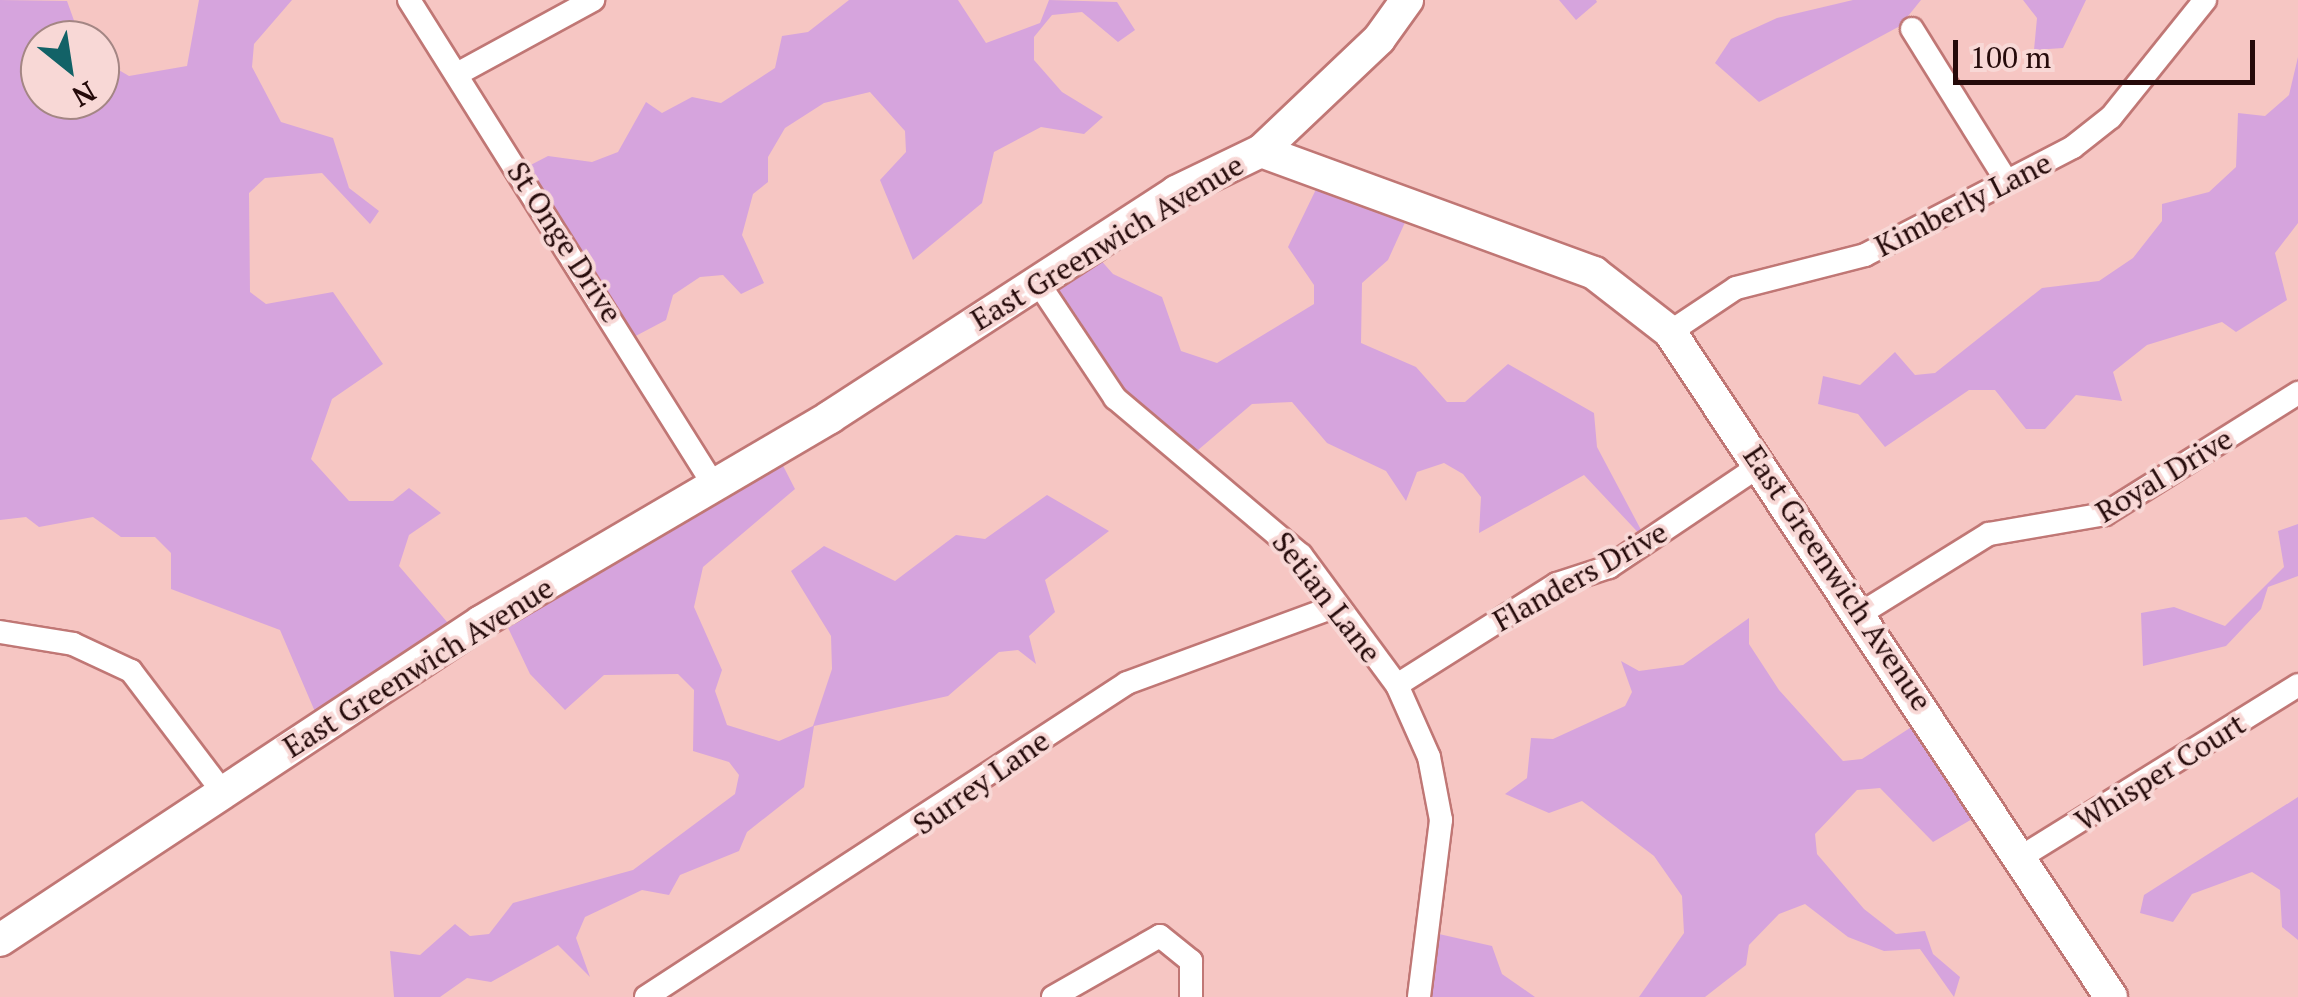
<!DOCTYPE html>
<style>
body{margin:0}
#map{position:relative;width:2298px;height:997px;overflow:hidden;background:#f6c6c3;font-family:"PT Serif",serif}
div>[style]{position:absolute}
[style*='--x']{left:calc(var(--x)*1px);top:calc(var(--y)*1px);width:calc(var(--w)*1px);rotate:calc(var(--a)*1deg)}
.green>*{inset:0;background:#d6a4dd}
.roads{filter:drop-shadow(2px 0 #c07775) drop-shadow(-2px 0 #c07775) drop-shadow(0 2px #c07775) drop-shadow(0 -2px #c07775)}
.street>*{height:22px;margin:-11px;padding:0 11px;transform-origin:11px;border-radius:11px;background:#fff}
.secondary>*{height:32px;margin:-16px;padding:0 16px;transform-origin:16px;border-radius:16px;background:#fff}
span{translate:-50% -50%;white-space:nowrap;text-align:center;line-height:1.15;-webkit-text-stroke:8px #f8d8d6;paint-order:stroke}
.street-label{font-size:30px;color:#250a0a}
.north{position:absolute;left:20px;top:20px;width:100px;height:100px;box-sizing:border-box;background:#f8d8d6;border:2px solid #a48684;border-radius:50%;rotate:150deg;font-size:28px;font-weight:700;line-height:40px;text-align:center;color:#250a0a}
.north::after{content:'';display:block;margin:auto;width:35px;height:45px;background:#126267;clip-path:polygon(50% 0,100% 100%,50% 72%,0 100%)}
.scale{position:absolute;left:1953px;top:40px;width:302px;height:45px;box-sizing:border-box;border:5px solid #250a0a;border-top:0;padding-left:12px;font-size:30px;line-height:35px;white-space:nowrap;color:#250a0a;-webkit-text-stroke:8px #f8d8d6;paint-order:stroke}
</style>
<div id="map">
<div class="green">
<i style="clip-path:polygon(0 0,67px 1px,81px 40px,40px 40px,40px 100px,100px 100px,100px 59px,129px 76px,187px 66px,199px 0,292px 0,254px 44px,252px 67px,281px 122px,333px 138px,349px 188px,379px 211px,370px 224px,322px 173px,265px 178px,249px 193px,250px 292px,266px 304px,333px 292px,383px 364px,332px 399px,311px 459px,349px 501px,393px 501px,409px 488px,441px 513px,409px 535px,399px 566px,460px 637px,319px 721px,280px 630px,171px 589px,171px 553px,155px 537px,121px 537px,93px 517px,39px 527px,26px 517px,0 520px)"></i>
<i style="clip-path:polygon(849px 0,958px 0,986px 43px,1040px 23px,1049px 0,1117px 2px,1135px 30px,1118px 42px,1082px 12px,1052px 15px,1034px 37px,1034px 60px,1062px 92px,1103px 117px,1084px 134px,1041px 127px,994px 152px,982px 203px,913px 260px,880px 180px,906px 152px,905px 131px,870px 92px,824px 103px,785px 128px,768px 157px,768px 182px,753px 194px,742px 235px,764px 283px,741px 294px,723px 275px,700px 277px,673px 295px,666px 320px,630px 339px,521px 170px,548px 156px,592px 162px,618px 152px,646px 102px,662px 113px,692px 97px,721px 103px,775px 68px,782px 36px,808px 32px)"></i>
<i style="clip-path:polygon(1559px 0,1596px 0,1597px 2px,1576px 20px)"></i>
<i style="clip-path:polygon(1853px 0,1921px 0,1900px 26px,1759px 102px,1715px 63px,1731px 39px,1777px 18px)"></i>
<i style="clip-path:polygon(2023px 0,2086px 0,2063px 48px,2034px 50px,2037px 18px)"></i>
<i style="clip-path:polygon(2298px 57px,2298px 223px,2275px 253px,2287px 300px,2236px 332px,2222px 322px,2147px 345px,2113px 372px,2122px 401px,2076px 395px,2045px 429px,2026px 429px,1995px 390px,1969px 390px,1885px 447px,1858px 414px,1818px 404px,1823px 376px,1860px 385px,1895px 352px,1915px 375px,1935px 373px,2042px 288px,2099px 281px,2133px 258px,2162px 221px,2162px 204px,2209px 192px,2236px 167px,2238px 113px,2265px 116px,2289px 95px)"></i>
<i style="clip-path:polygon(1322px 177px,1412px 207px,1388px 260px,1362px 283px,1361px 343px,1416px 367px,1447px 402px,1465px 402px,1508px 364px,1594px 413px,1597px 447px,1648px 543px,1584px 475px,1479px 533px,1481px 497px,1463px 474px,1444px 463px,1417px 472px,1406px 501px,1386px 471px,1327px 443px,1292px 402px,1252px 404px,1191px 456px,1120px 401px,1041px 288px,1091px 249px,1113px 274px,1162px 297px,1181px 351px,1217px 363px,1314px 304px,1314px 285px,1288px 247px)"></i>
<i style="clip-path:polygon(777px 454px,795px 489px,703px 567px,694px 607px,722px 670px,715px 691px,727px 725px,779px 741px,813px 726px,832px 669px,831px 636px,791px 571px,824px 546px,895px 581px,956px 535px,985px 539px,1047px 495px,1109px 531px,1045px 580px,1055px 612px,1029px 636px,1036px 664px,1018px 650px,999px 652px,948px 696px,814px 726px,804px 787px,747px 832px,739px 851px,680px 875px,669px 895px,642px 890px,585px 917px,576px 938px,590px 977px,558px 945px,491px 982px,467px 978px,440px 997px,394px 997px,390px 951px,420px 955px,455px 924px,470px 936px,489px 934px,513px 903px,633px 870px,735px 794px,739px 775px,729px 762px,693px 751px,694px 690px,678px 674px,604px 675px,565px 710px,530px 674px,501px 613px)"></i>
<i style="clip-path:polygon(2298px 524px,2298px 576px,2268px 587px,2261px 609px,2226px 646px,2143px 666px,2141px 613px,2174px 607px,2225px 626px,2284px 567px,2278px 531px)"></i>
<i style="clip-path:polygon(1749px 618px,1749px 644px,1779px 690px,1843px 761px,1862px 759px,1930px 715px,1979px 815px,1933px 842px,1880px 788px,1857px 790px,1815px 834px,1817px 854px,1864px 909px,1896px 934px,1925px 931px,1933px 954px,1960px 977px,1954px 997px,1920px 949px,1884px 951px,1848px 937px,1805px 904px,1779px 914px,1749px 945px,1746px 965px,1705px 997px,1639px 997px,1684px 933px,1682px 896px,1654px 856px,1582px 801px,1549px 813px,1505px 794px,1527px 778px,1531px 738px,1553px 739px,1625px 706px,1632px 692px,1621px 661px,1639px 671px,1683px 665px)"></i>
<i style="clip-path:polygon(2298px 797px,2298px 940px,2282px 927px,2280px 890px,2252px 872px,2192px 894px,2173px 922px,2140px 913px,2144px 895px)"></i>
<i style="clip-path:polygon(1430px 932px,1492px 946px,1502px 974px,1535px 997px,1421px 997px)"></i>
</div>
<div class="roads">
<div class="street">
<i style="--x:409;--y:0;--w:575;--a:57.86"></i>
<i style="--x:1912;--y:29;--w:178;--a:58.1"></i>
<i style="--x:459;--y:73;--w:153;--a:-28.6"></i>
<i style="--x:1037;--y:281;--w:141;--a:56.3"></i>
<i style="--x:1115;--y:398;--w:243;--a:40.2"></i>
<i style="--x:1301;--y:555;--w:162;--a:53.6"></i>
<i style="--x:1397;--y:685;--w:79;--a:66"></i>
<i style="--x:1429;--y:757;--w:64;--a:79.2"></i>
<i style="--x:1441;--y:820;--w:178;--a:97.1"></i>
<i style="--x:1670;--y:332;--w:79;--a:-33.7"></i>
<i style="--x:1736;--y:288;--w:133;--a:-14.3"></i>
<i style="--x:1865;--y:255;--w:234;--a:-27.4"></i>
<i style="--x:2073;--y:147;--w:48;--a:-38.3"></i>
<i style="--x:2111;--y:117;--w:150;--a:-51.2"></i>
<i style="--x:1863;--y:612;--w:148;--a:-31.8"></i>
<i style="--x:1989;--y:534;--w:118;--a:-9.8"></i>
<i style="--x:2105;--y:514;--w:228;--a:-32.1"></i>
<i style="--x:0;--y:632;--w:74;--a:9.3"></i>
<i style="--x:73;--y:644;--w:64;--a:25"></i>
<i style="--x:131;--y:671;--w:151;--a:52.8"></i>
<i style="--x:1397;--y:685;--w:189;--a:-32.3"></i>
<i style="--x:1557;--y:584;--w:55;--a:-18.1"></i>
<i style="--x:1609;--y:567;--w:184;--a:-33.9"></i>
<i style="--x:2021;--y:857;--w:326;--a:-31.8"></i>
<i style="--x:646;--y:997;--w:574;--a:-33.14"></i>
<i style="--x:1127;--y:683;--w:221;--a:-20.2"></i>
<i style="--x:1053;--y:997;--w:123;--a:-29.7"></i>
<i style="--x:1160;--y:936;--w:40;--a:39"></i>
<i style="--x:1191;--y:961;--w:36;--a:90"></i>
</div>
<div class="secondary">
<i style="--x:1261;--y:151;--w:163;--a:-43.5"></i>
<i style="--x:1379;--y:39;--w:48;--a:-54.3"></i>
<i style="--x:0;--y:940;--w:577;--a:-33.47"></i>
<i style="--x:481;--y:622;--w:405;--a:-30.4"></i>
<i style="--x:830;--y:417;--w:413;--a:-33"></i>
<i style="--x:1176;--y:192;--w:94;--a:-25.8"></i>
<i style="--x:1261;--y:151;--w:355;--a:20.1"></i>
<i style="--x:1594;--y:273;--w:96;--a:37.8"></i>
<i style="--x:1670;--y:332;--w:798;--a:56.45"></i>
</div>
</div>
<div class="street-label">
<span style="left:1963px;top:204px;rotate:-27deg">Kimberly Lane</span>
<span style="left:565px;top:242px;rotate:57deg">St Onge Drive</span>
<span style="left:1107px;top:242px;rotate:-31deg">East Greenwich Avenue</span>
<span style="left:2164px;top:475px;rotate:-31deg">Royal Drive</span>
<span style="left:1580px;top:576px;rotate:-29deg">Flanders Drive</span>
<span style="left:1838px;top:578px;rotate:56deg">East Greenwich Avenue</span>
<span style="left:1327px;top:597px;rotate:52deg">Setian Lane</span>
<span style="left:418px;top:667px;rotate:-32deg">East Greenwich Avenue</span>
<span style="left:2160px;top:772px;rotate:-32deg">Whisper Court</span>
<span style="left:981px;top:782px;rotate:-35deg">Surrey Lane</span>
</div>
<div class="north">N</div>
<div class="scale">100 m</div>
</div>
